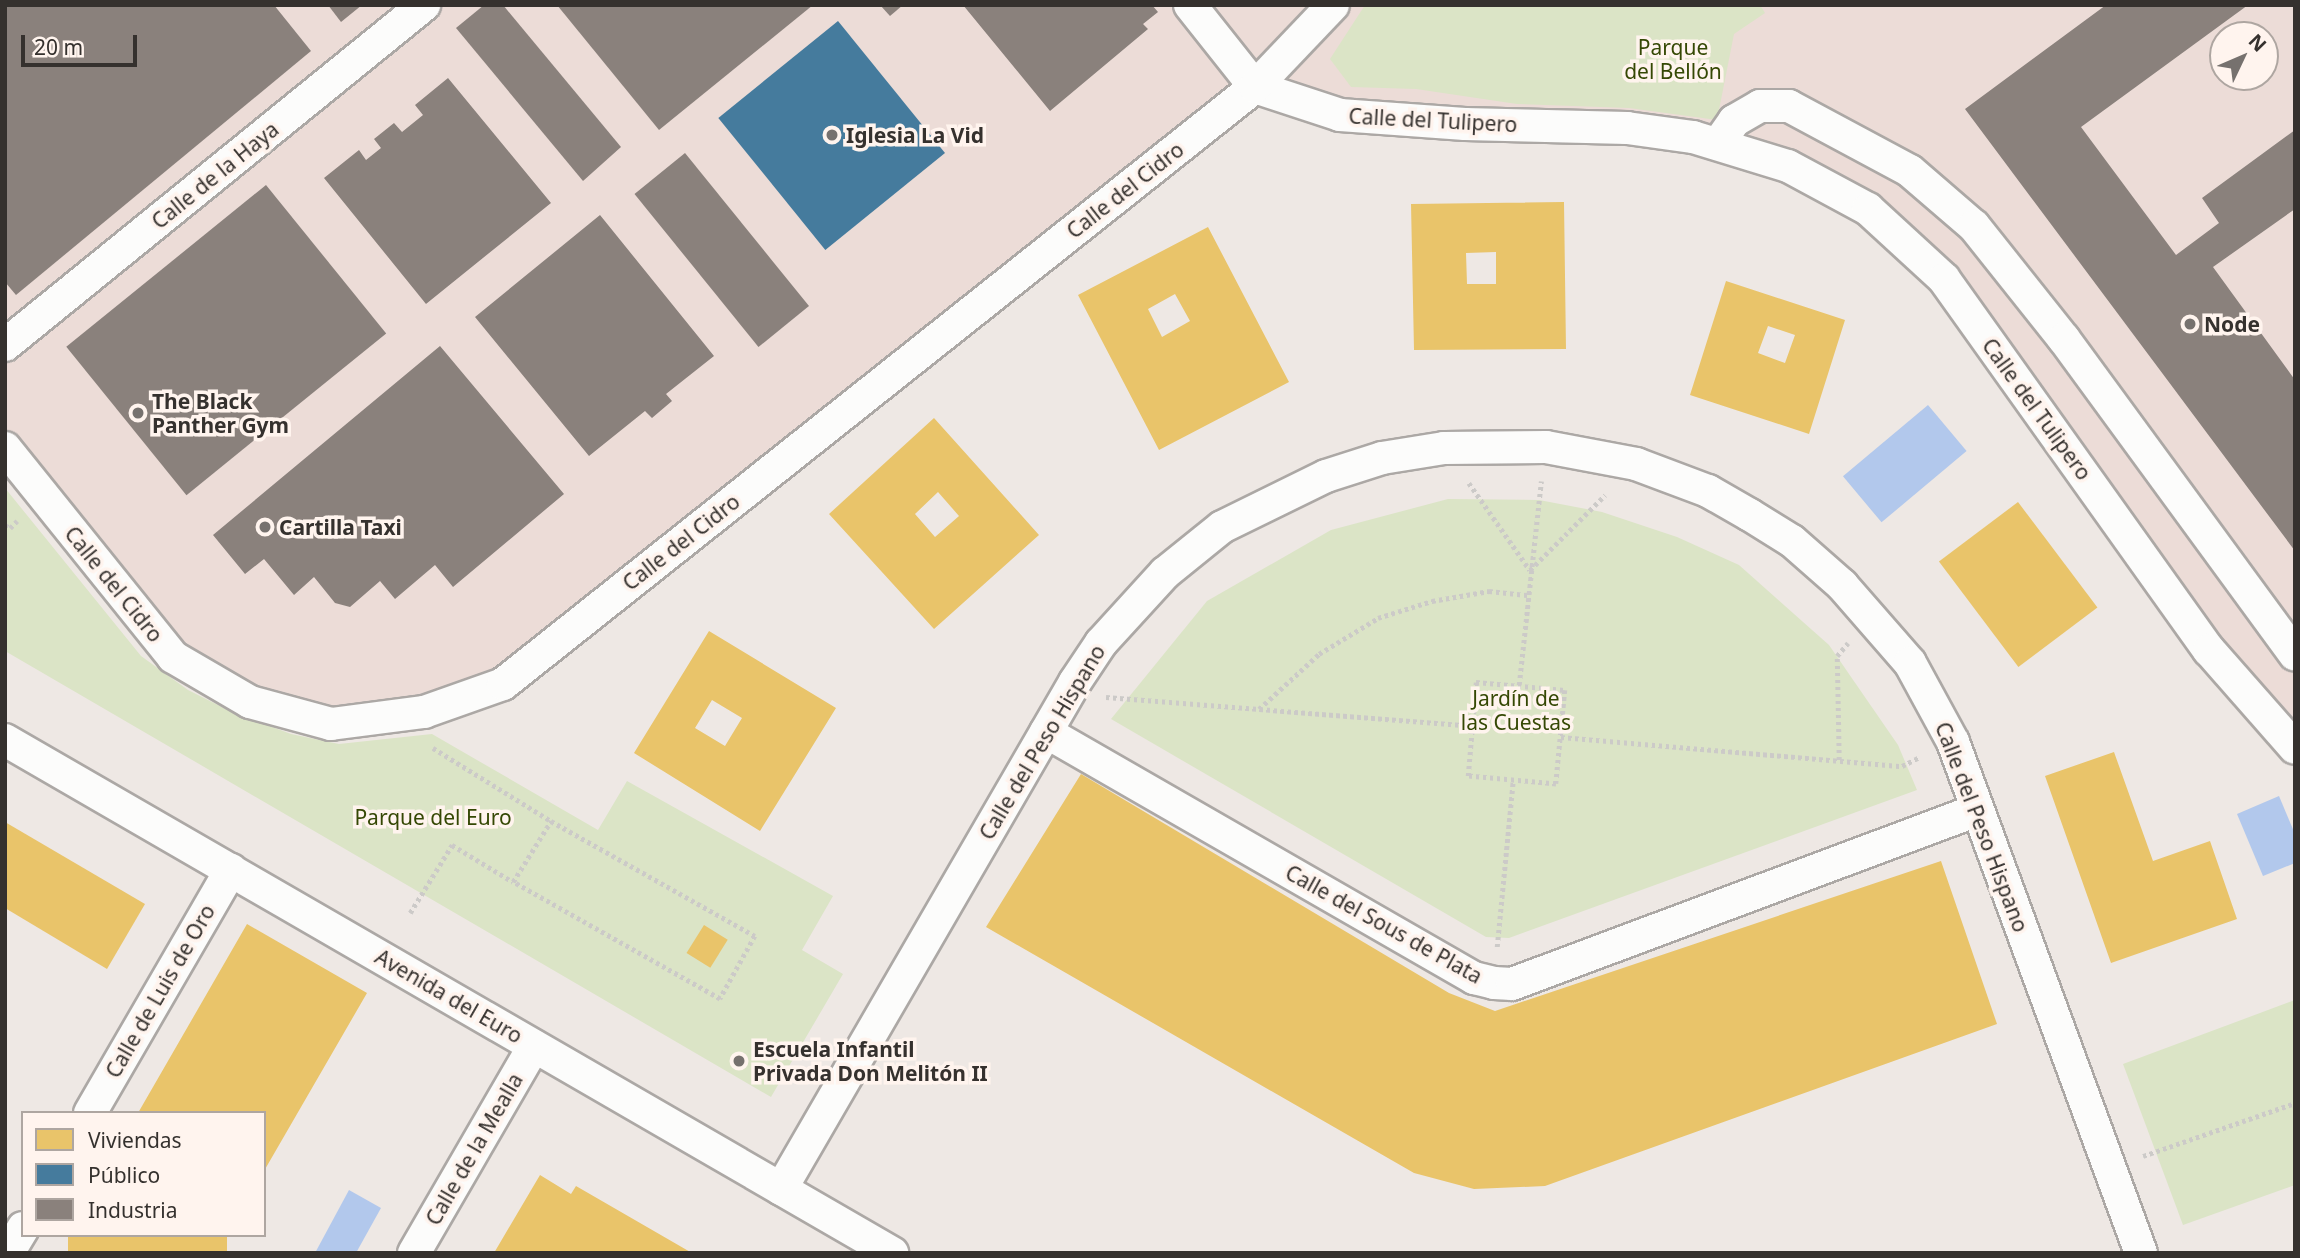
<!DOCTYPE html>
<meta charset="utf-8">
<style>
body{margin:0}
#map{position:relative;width:2300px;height:1258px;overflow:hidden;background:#eee8e4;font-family:"Noto Sans",sans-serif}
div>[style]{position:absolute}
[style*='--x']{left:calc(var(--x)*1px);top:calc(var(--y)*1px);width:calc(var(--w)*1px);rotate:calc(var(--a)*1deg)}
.industrial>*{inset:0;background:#ecdcd7}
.green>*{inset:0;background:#dbe4c6}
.water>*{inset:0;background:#b2c8ec;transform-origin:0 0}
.homes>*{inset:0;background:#e9c46a;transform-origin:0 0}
.public>*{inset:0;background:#457b9d;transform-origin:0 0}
.industry>*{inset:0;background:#8a817c;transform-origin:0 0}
.path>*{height:4.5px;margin-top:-2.25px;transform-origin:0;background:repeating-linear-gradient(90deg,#cccac8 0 3.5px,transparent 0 7px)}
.roads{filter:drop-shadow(2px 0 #aca8a5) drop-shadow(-2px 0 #aca8a5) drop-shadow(0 2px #aca8a5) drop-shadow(0 -2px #aca8a5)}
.minor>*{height:32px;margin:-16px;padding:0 16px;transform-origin:16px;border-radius:16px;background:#fcfcfb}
.dots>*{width:19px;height:19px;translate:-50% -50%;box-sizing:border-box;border:4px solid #fff4ee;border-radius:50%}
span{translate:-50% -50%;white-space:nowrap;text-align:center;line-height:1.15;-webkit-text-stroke:7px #fff4ee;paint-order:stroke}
.park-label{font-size:21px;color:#354804}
.street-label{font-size:21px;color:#35312e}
.poi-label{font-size:21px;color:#35312e;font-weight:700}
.left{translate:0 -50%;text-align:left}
.frame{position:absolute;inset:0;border:7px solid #35312e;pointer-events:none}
.legend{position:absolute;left:21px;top:1111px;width:245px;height:126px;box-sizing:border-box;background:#fff4ee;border:2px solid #aea6a1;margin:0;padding:9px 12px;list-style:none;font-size:21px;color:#35312e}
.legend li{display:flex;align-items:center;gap:14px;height:35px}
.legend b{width:35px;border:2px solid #aea6a1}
.north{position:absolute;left:2209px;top:21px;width:70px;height:70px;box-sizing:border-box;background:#fff4ee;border:2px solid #aea6a1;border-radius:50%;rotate:46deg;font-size:19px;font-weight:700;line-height:28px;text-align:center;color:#35312e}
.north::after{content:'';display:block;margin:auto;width:24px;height:32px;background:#76716e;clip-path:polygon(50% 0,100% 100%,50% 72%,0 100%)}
.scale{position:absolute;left:21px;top:35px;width:116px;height:32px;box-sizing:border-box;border:4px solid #35312e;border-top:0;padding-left:9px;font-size:21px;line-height:24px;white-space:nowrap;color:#35312e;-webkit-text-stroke:5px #fff4ee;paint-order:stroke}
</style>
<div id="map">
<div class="industrial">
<i style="clip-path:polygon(evenodd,5px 5px,2295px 5px,2295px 748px,1907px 242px,1746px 152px,1465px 124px,1255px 87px,503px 683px,331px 724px,173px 657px,5px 448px,5px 5px,2223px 35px,2265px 35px,2265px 77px,2223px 77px,2223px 35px)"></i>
</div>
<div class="green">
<i style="clip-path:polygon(1365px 5px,1760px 5px,1765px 13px,1734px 34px,1717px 120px,1629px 108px,1517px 104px,1416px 89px,1351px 87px,1330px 59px)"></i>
<i style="clip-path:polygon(5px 488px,141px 656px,188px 690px,230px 711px,291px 734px,339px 744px,432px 734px,598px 830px,627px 781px,833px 896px,802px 950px,843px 974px,771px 1097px,5px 651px)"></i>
<i style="clip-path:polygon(1448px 499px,1539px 500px,1602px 512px,1677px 537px,1739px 565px,1829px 645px,1898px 745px,1917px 790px,1509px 938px,1486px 937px,1111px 719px,1207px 601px,1331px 530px)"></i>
<i style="clip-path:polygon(2295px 1000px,2295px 1185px,2183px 1225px,2123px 1064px)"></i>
</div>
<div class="water">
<i style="left:1928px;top:405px;width:60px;height:111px;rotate:50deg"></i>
<i style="clip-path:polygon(2279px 796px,2295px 834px,2295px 863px,2263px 876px,2237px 814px)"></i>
<i style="clip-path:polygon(349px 1190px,381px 1208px,356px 1253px,315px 1253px)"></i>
</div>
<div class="homes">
<i style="clip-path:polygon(evenodd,1564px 202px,1566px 349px,1414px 350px,1411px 204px,1564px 202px,1496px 252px,1496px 284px,1467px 284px,1466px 253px,1496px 252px)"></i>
<i style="clip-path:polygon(evenodd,1208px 227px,1289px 382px,1159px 450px,1078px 295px,1208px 227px,1175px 294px,1190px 321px,1162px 337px,1148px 309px,1175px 294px)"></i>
<i style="clip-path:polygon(evenodd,1726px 281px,1845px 320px,1809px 434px,1690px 395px,1726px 281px,1768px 326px,1795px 335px,1785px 363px,1758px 353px,1768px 326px)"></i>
<i style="clip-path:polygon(evenodd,934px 418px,1039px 535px,934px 629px,829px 514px,934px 418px,938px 492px,959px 516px,935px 537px,915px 514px,938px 492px)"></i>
<i style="left:2018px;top:502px;width:132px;height:99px;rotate:53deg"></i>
<i style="clip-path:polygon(evenodd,709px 631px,836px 708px,760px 831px,634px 753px,709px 631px,712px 700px,742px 718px,725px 746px,695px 728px,712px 700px)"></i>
<i style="clip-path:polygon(2114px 752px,2153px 861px,2210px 841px,2237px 919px,2111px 963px,2045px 776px)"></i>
<i style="clip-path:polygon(1081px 774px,1449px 993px,1495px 1011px,1941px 861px,1997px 1024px,1545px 1186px,1474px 1189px,1414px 1173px,986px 927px)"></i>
<i style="clip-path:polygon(5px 822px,145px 904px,107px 969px,5px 908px)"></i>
<i style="clip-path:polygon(247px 924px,367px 993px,264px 1171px,264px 1113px,138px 1113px)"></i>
<i style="left:704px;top:925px;width:28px;height:33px;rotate:32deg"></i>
<i style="clip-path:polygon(540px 1175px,571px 1194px,576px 1186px,692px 1253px,494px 1253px)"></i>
<i style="left:68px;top:1235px;width:159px;height:21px"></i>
</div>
<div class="public">
<i style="left:838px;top:21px;width:170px;height:154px;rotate:51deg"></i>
</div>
<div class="industry">
<i style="clip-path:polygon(5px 5px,274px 5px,311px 51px,16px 295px,5px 282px)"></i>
<i style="clip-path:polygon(328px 5px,362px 5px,341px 22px)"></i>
<i style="clip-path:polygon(484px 5px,503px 5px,621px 147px,583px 181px,456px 28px)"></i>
<i style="clip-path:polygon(557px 5px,813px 5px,659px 130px)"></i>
<i style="clip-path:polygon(880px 5px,903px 5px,890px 16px)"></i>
<i style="clip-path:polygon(963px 5px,1152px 5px,1158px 12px,1143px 24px,1148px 29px,1050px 111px)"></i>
<i style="clip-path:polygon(2106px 5px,2248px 5px,2081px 127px,2176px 255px,2219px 223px,2202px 198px,2295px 130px,2295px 209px,2213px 267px,2295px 380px,2295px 551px,1965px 109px)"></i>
<i style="clip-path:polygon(448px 78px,551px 203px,426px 304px,324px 178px,359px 150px,366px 160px,381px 148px,374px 139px,394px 123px,402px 132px,423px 115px,415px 105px)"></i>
<i style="left:685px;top:153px;width:197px;height:65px;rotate:51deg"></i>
<i style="left:266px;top:185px;width:191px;height:257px;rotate:51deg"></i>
<i style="clip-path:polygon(600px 215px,714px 356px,666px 394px,672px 401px,652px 418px,645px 411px,589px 456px,475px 317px)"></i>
<i style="clip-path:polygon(440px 346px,564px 494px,453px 587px,435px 565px,395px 599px,380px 581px,350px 607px,335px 603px,314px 577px,294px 595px,264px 559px,245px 574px,213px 535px)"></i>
</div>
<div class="path">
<i style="--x:1469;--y:483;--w:106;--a:55"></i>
<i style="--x:1530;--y:570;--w:106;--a:-45"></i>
<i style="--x:5;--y:525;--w:6;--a:31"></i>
<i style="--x:10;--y:528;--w:10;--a:-45"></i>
<i style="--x:1476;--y:682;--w:89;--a:5.1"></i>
<i style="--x:1565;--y:690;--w:94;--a:95.5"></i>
<i style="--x:1556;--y:784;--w:88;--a:-174.8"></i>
<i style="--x:1468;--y:776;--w:94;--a:-85.1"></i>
<i style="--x:1519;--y:685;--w:205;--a:-83.8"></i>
<i style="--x:1106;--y:697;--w:367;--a:4.5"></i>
<i style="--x:1259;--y:709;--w:81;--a:-42.5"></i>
<i style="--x:1319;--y:654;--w:69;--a:-31.4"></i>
<i style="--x:1378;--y:618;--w:57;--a:-17.5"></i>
<i style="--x:1432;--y:601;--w:58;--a:-10"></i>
<i style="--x:1489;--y:591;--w:39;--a:6"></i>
<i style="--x:1561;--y:737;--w:342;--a:4.9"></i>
<i style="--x:1902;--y:766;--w:20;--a:-27"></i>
<i style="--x:433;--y:748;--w:139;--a:31.7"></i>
<i style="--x:551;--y:821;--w:234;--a:29.4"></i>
<i style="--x:755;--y:936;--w:72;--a:119.1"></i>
<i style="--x:720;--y:999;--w:238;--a:-150.5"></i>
<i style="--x:1839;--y:760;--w:104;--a:-91.1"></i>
<i style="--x:1837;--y:656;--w:17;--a:-50"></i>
<i style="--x:410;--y:913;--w:80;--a:-58.3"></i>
<i style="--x:452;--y:845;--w:71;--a:31.2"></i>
<i style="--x:513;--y:882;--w:72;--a:-58.1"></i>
<i style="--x:1497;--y:947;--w:168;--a:-84.5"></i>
<i style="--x:2143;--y:1156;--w:161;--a:-19.2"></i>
</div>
<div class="roads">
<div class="minor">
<i style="--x:1190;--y:5;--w:105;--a:51.6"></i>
<i style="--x:1255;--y:87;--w:89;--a:18.2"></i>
<i style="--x:1340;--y:115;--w:125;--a:4.1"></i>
<i style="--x:1465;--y:124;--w:162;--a:1.4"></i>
<i style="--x:1627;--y:128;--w:67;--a:7.8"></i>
<i style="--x:1693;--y:137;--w:99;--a:17"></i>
<i style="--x:1788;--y:166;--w:91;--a:28.3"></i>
<i style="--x:1868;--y:209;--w:103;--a:42.6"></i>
<i style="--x:1944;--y:279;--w:456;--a:54.5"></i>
<i style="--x:2209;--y:650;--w:130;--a:48.7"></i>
<i style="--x:1718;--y:144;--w:28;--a:-55"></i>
<i style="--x:1734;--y:121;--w:30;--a:-30"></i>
<i style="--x:1760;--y:106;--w:29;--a:0"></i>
<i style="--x:1789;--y:106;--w:137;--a:28.2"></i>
<i style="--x:1910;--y:171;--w:84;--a:40.7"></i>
<i style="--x:1974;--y:226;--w:144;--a:51.5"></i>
<i style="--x:2064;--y:339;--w:391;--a:53.8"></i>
<i style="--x:5;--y:345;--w:540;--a:-39.06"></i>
<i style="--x:5;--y:448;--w:268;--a:51.2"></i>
<i style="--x:173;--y:657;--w:89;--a:30.3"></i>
<i style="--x:250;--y:702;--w:84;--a:15.2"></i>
<i style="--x:331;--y:724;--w:94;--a:-7.4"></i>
<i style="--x:424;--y:712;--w:84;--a:-19.5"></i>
<i style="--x:503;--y:684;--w:960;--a:-38.45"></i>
<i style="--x:1255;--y:87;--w:113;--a:-46.4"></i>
<i style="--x:1046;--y:732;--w:494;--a:29.9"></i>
<i style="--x:1474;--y:978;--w:21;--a:14"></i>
<i style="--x:1494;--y:983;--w:18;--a:3"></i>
<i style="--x:1512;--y:984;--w:497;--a:-20.5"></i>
<i style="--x:5;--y:740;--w:1025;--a:30.04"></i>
<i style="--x:90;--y:1113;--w:281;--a:-59.9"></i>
<i style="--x:781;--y:1189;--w:586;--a:-59.89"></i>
<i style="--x:1075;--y:682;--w:47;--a:-56.3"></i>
<i style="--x:1101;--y:643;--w:95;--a:-47.6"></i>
<i style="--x:1165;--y:573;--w:73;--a:-38.9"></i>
<i style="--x:1222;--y:527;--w:116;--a:-26.1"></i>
<i style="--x:1326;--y:476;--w:59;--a:-17.8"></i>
<i style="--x:1382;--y:458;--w:63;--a:-9.2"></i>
<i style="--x:1444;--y:448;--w:102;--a:-0.6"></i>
<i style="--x:1546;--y:447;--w:92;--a:10.7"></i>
<i style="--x:1636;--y:464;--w:77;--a:20.6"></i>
<i style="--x:1708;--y:491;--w:48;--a:29.7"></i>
<i style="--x:1750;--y:515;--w:49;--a:31.8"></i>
<i style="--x:1792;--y:541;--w:67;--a:41.3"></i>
<i style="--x:1842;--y:585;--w:103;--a:48.9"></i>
<i style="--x:1910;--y:663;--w:90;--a:61.4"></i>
<i style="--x:1953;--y:742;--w:544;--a:69.8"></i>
<i style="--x:8;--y:1253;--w:29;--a:-59"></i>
<i style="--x:414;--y:1253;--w:239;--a:-59.9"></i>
</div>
</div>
<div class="dots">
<i style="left:832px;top:135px;background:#76716e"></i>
<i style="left:2190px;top:324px;background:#76716e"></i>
<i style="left:138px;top:413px;background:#76716e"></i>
<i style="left:265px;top:527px;background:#76716e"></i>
<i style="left:739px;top:1061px;background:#76716e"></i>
</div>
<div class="park-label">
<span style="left:1673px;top:59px">Parque<br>del Bellón</span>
<span style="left:1516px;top:710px">Jardín de<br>las Cuestas</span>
<span style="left:433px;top:817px">Parque del Euro</span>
</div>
<div class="street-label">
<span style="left:1433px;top:120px;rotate:3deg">Calle del Tulipero</span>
<span style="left:215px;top:175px;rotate:-39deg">Calle de la Haya</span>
<span style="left:1125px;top:190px;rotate:-38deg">Calle del Cidro</span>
<span style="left:2037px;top:409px;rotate:54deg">Calle del Tulipero</span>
<span style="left:681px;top:542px;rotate:-38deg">Calle del Cidro</span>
<span style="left:114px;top:584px;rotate:51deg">Calle del Cidro</span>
<span style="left:1042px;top:742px;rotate:-59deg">Calle del Peso Hispano</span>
<span style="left:1982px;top:827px;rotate:69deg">Calle del Peso Hispano</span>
<span style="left:1384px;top:924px;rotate:29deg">Calle del Sous de Plata</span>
<span style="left:160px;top:991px;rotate:-60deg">Calle de Luis de Oro</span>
<span style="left:449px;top:996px;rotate:30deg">Avenida del Euro</span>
<span style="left:474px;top:1149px;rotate:-60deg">Calle de la Mealla</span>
</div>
<div class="poi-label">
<span class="left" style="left:846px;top:135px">Iglesia La Vid</span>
<span class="left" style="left:2204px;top:324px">Node</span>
<span class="left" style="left:152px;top:413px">The Black<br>Panther Gym</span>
<span class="left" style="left:279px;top:527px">Cartilla Taxi</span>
<span class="left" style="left:753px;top:1061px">Escuela Infantil<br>Privada Don Melitón II</span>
</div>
<div class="frame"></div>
<ul class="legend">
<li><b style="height:19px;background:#e9c46a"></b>Viviendas</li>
<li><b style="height:19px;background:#457b9d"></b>Público</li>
<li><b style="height:19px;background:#8a817c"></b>Industria</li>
</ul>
<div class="north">N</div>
<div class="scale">20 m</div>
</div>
